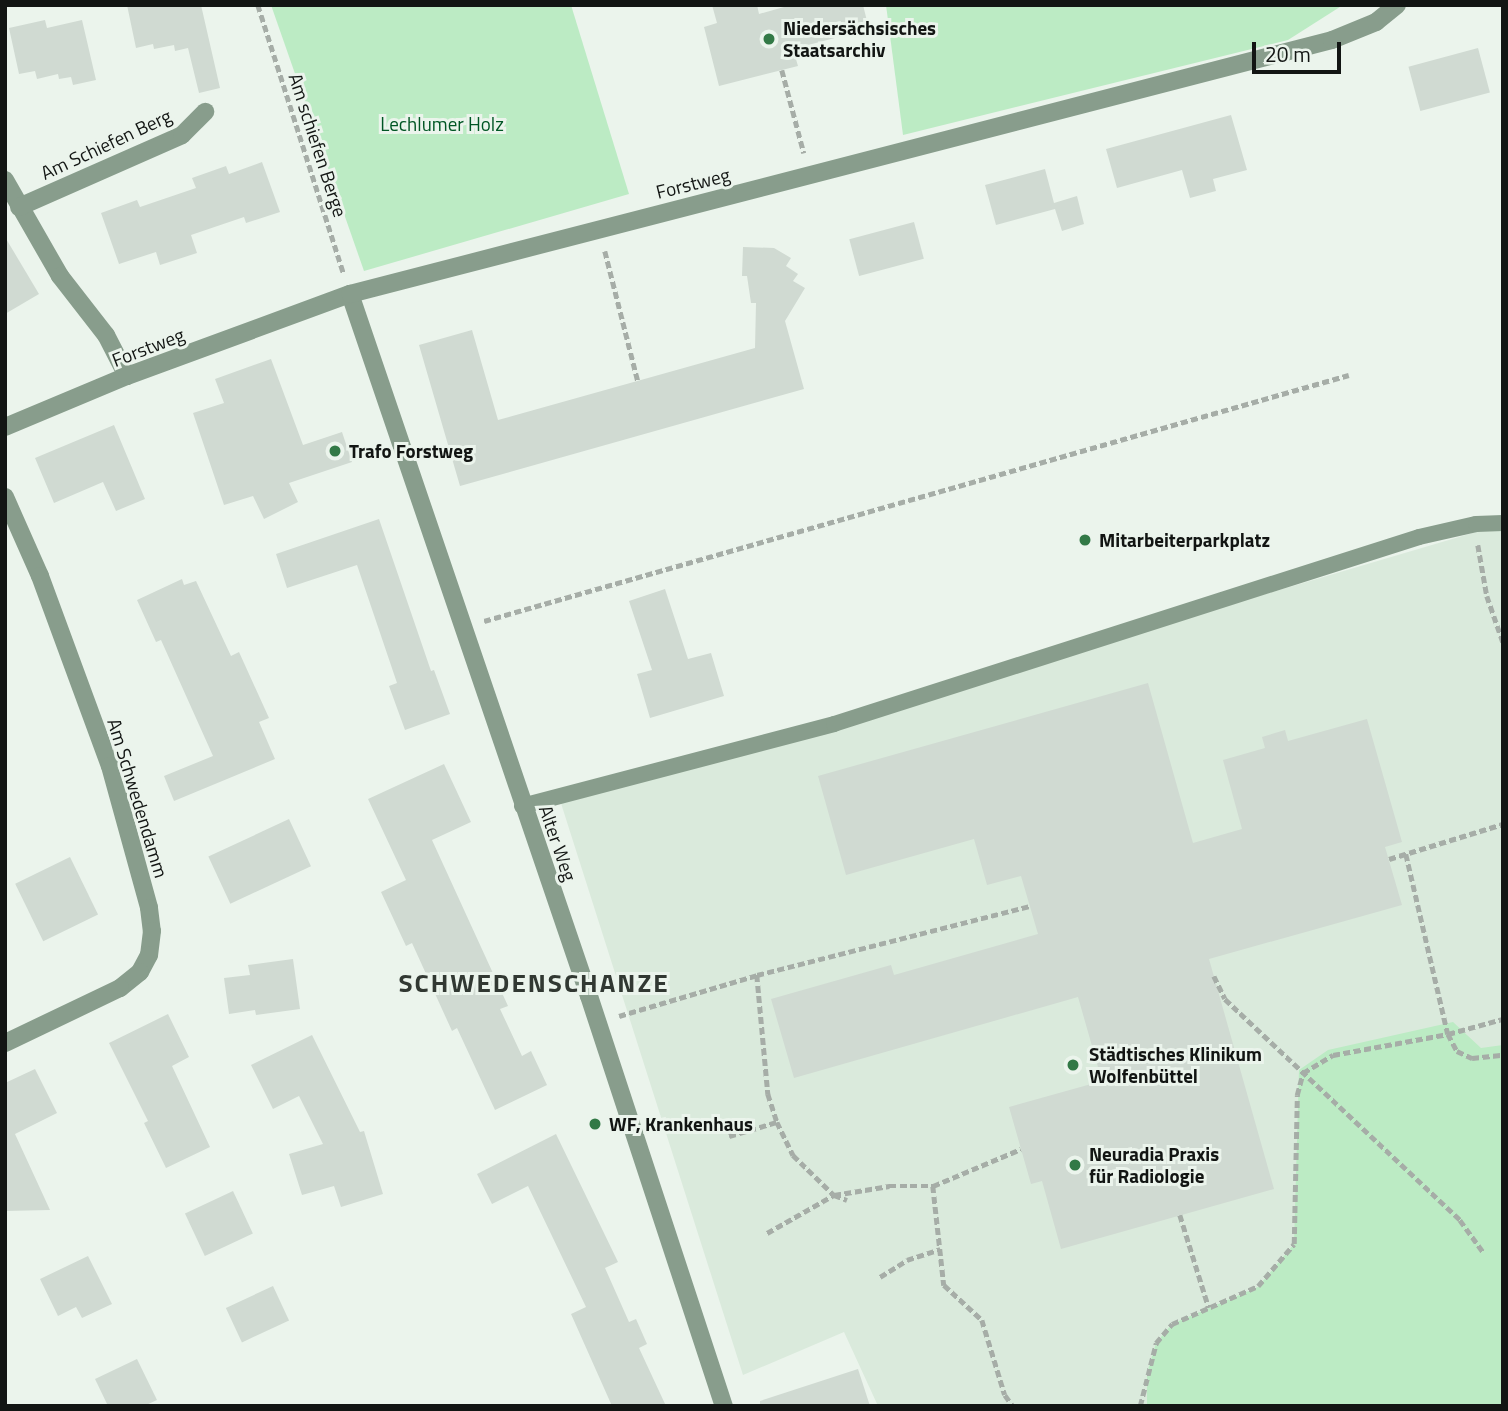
<!DOCTYPE html>
<meta charset="utf-8">
<style>
body{margin:0}
#map{position:relative;width:1508px;height:1411px;overflow:hidden;background:#ebf4ec;font-family:"Titillium Web",sans-serif}
div>[style]{position:absolute}
[style*='--x']{left:calc(var(--x)*1px);top:calc(var(--y)*1px);width:calc(var(--w)*1px);rotate:calc(var(--a)*1deg)}
.built>*{inset:0;background:#daeadc}
.green>*{inset:0;background:#bcebc4}
.building>*{inset:0;background:#d0dad2;transform-origin:0 0}
.path>*{height:4.5px;margin-top:-2.25px;transform-origin:0;background:repeating-linear-gradient(90deg,#a6ada7 0 7px,transparent 0 10.5px)}
.lane>*{height:16px;margin:-8px;padding:0 8px;transform-origin:8px;border-radius:8px;background:#889d8c}
.street>*{height:18px;margin:-9px;padding:0 9px;transform-origin:9px;border-radius:9px;background:#889d8c}
.dots>*{width:19px;height:19px;translate:-50% -50%;box-sizing:border-box;border:4px solid #ebf4ec;border-radius:50%}
span{translate:-50% -50%;white-space:nowrap;text-align:center;line-height:1.15;-webkit-text-stroke:6px #ebf4ec;paint-order:stroke}
.poi-label{font-size:19px;color:#121513;font-weight:700}
.left{translate:0 -50%;text-align:left}
.park-label{font-size:19px;color:#005624}
.street-label{font-size:19px;color:#121513}
.district-label{font-size:26px;color:#313832;font-weight:700;letter-spacing:2px}
.frame{position:absolute;inset:0;border:7px solid #121513;pointer-events:none}
.scale{position:absolute;left:1252px;top:42px;width:89px;height:32px;box-sizing:border-box;border:4px solid #121513;border-top:0;padding-left:9px;font-size:21px;line-height:24px;white-space:nowrap;color:#121513;-webkit-text-stroke:5px #ebf4ec;paint-order:stroke}
</style>
<div id="map">
<div class="built">
<i style="clip-path:polygon(1503px 524px,1503px 1406px,878px 1406px,844px 1332px,743px 1375px,559px 797px,767px 741px)"></i>
</div>
<div class="green">
<i style="clip-path:polygon(271px 5px,571px 5px,629px 194px,364px 271px)"></i>
<i style="clip-path:polygon(886px 5px,1343px 5px,1288px 40px,903px 135px)"></i>
<i style="clip-path:polygon(1453px 1022px,1481px 1048px,1503px 1045px,1503px 1406px,1147px 1406px,1147px 1373px,1156px 1343px,1172px 1324px,1258px 1287px,1294px 1244px,1299px 1070px,1328px 1050px)"></i>
</div>
<div class="building">
<i style="clip-path:polygon(127px 5px,201px 5px,220px 88px,199px 93px,188px 48px,175px 51px,174px 45px,154px 49px,153px 44px,136px 48px)"></i>
<i style="clip-path:polygon(712px 5px,757px 5px,759px 14px,791px 5px,863px 5px,869px 29px,793px 49px,798px 66px,719px 86px,704px 27px,717px 23px)"></i>
<i style="clip-path:polygon(45px 20px,47px 28px,82px 20px,96px 80px,73px 85px,71px 77px,59px 79px,58px 74px,37px 79px,35px 71px,19px 74px,9px 28px)"></i>
<i style="left:1478px;top:48px;width:46px;height:72px;rotate:75deg"></i>
<i style="clip-path:polygon(1231px 115px,1247px 170px,1213px 179px,1216px 191px,1190px 198px,1182px 170px,1117px 188px,1106px 149px)"></i>
<i style="clip-path:polygon(262px 162px,280px 212px,246px 223px,244px 217px,191px 235px,197px 253px,160px 265px,156px 252px,119px 264px,101px 213px,137px 200px,140px 207px,196px 188px,192px 178px,226px 166px,229px 174px)"></i>
<i style="clip-path:polygon(1045px 169px,1054px 203px,1077px 196px,1084px 224px,1062px 231px,1055px 209px,996px 225px,985px 185px)"></i>
<i style="left:914px;top:222px;width:38px;height:67px;rotate:75deg"></i>
<i style="clip-path:polygon(5px 237px,39px 294px,5px 314px)"></i>
<i style="clip-path:polygon(743px 247px,774px 248px,791px 258px,786px 266px,798px 274px,793px 281px,805px 288px,785px 321px,804px 389px,460px 486px,419px 345px,472px 330px,498px 420px,755px 348px,756px 303px,751px 303px,747px 276px,742px 276px)"></i>
<i style="clip-path:polygon(271px 359px,303px 445px,342px 432px,352px 462px,289px 483px,298px 502px,264px 519px,253px 496px,224px 505px,193px 413px,224px 403px,215px 379px)"></i>
<i style="clip-path:polygon(114px 425px,145px 499px,116px 511px,103px 482px,54px 503px,35px 458px)"></i>
<i style="clip-path:polygon(379px 519px,431px 671px,434px 670px,450px 714px,405px 730px,389px 686px,397px 683px,357px 565px,287px 588px,276px 554px)"></i>
<i style="clip-path:polygon(182px 579px,184px 585px,196px 581px,231px 656px,239px 652px,269px 718px,259px 722px,275px 759px,174px 801px,164px 776px,213px 756px,161px 640px,156px 642px,137px 600px)"></i>
<i style="clip-path:polygon(665px 589px,688px 659px,711px 653px,724px 696px,650px 718px,637px 674px,652px 670px,629px 601px)"></i>
<i style="clip-path:polygon(1148px 683px,1193px 843px,1242px 829px,1223px 760px,1265px 748px,1262px 737px,1285px 730px,1288px 741px,1367px 719px,1402px 842px,1385px 847px,1402px 905px,1209px 959px,1274px 1189px,1061px 1249px,1042px 1181px,1031px 1184px,1009px 1107px,1102px 1081px,1078px 997px,794px 1078px,771px 999px,891px 965px,894px 975px,1038px 934px,1021px 876px,987px 885px,974px 839px,846px 875px,818px 776px)"></i>
<i style="clip-path:polygon(444px 764px,471px 822px,432px 840px,508px 1006px,500px 1009px,522px 1056px,531px 1051px,547px 1085px,495px 1110px,457px 1028px,452px 1031px,412px 943px,406px 946px,381px 892px,406px 880px,368px 799px)"></i>
<i style="left:289px;top:819px;width:52px;height:89px;rotate:65deg"></i>
<i style="left:70px;top:857px;width:64px;height:61px;rotate:64deg"></i>
<i style="clip-path:polygon(293px 959px,300px 1009px,256px 1015px,255px 1010px,229px 1014px,224px 978px,250px 975px,248px 965px)"></i>
<i style="clip-path:polygon(168px 1014px,189px 1057px,172px 1066px,210px 1147px,166px 1168px,144px 1123px,148px 1121px,109px 1043px)"></i>
<i style="clip-path:polygon(312px 1035px,360px 1132px,364px 1131px,383px 1194px,341px 1207px,334px 1186px,302px 1195px,289px 1154px,323px 1144px,299px 1096px,273px 1109px,251px 1065px)"></i>
<i style="clip-path:polygon(35px 1069px,57px 1113px,15px 1134px,50px 1210px,5px 1211px,5px 1083px)"></i>
<i style="clip-path:polygon(556px 1134px,618px 1262px,605px 1268px,629px 1322px,636px 1319px,647px 1344px,639px 1348px,666px 1406px,612px 1406px,571px 1314px,586px 1307px,528px 1186px,492px 1204px,477px 1174px)"></i>
<i style="left:233px;top:1191px;width:47px;height:53px;rotate:65deg"></i>
<i style="clip-path:polygon(88px 1256px,112px 1304px,82px 1318px,76px 1307px,58px 1316px,40px 1279px)"></i>
<i style="left:273px;top:1286px;width:38px;height:52px;rotate:65deg"></i>
<i style="clip-path:polygon(137px 1359px,157px 1400px,144px 1406px,108px 1406px,95px 1379px)"></i>
<i style="clip-path:polygon(858px 1369px,870px 1406px,760px 1406px,760px 1401px)"></i>
</div>
<div class="path">
<i style="--x:258;--y:5;--w:283;--a:72.3"></i>
<i style="--x:782;--y:70;--w:86;--a:75.2"></i>
<i style="--x:605;--y:251;--w:134;--a:75.8"></i>
<i style="--x:1478;--y:545;--w:52;--a:80"></i>
<i style="--x:1487;--y:596;--w:49;--a:70.8"></i>
<i style="--x:484;--y:621;--w:899;--a:-15.88"></i>
<i style="--x:1406;--y:854;--w:185;--a:76.9"></i>
<i style="--x:1448;--y:1034;--w:19;--a:62"></i>
<i style="--x:1457;--y:1051;--w:17;--a:25"></i>
<i style="--x:1472;--y:1058;--w:31;--a:-6"></i>
<i style="--x:1389;--y:859;--w:119;--a:-17.1"></i>
<i style="--x:757;--y:975;--w:120;--a:84.7"></i>
<i style="--x:768;--y:1094;--w:29;--a:72"></i>
<i style="--x:777;--y:1122;--w:37;--a:64"></i>
<i style="--x:793;--y:1155;--w:57;--a:44.3"></i>
<i style="--x:834;--y:1195;--w:14;--a:21"></i>
<i style="--x:1214;--y:976;--w:25;--a:64"></i>
<i style="--x:1225;--y:999;--w:323;--a:43.2"></i>
<i style="--x:1460;--y:1220;--w:39;--a:54"></i>
<i style="--x:619;--y:1016;--w:144;--a:-16.5"></i>
<i style="--x:757;--y:975;--w:282;--a:-14.2"></i>
<i style="--x:729;--y:1136;--w:50;--a:-16.3"></i>
<i style="--x:933;--y:1186;--w:100;--a:83.7"></i>
<i style="--x:944;--y:1285;--w:52;--a:42.6"></i>
<i style="--x:982;--y:1320;--w:78;--a:73"></i>
<i style="--x:1005;--y:1395;--w:14;--a:54"></i>
<i style="--x:1180;--y:1215;--w:97;--a:72.7"></i>
<i style="--x:767;--y:1233;--w:77;--a:-29.6"></i>
<i style="--x:834;--y:1195;--w:56;--a:-9.3"></i>
<i style="--x:889;--y:1186;--w:44;--a:0"></i>
<i style="--x:933;--y:1186;--w:95;--a:-22.8"></i>
<i style="--x:880;--y:1277;--w:32;--a:-32"></i>
<i style="--x:907;--y:1260;--w:35;--a:-18"></i>
<i style="--x:1140;--y:1406;--w:65;--a:-75.7"></i>
<i style="--x:1156;--y:1343;--w:25;--a:-50"></i>
<i style="--x:1172;--y:1324;--w:94;--a:-23.8"></i>
<i style="--x:1258;--y:1286;--w:55;--a:-49.4"></i>
<i style="--x:1294;--y:1244;--w:149;--a:-88.8"></i>
<i style="--x:1297;--y:1095;--w:23;--a:-75"></i>
<i style="--x:1303;--y:1073;--w:35;--a:-31"></i>
<i style="--x:1333;--y:1055;--w:117;--a:-10.3"></i>
<i style="--x:1448;--y:1034;--w:57;--a:-15.3"></i>
</div>
<div class="lane">
<i style="--x:522;--y:806;--w:323;--a:-14.7"></i>
<i style="--x:834;--y:724;--w:614;--a:-17.73"></i>
<i style="--x:1419;--y:537;--w:58;--a:-12.8"></i>
<i style="--x:1476;--y:524;--w:27;--a:-2"></i>
</div>
<div class="street">
<i style="--x:5;--y:180;--w:111;--a:60.2"></i>
<i style="--x:60;--y:276;--w:75;--a:52.1"></i>
<i style="--x:106;--y:335;--w:46;--a:62.9"></i>
<i style="--x:19;--y:207;--w:178;--a:-23.8"></i>
<i style="--x:182;--y:135;--w:33;--a:-45"></i>
<i style="--x:350;--y:294;--w:742;--a:71.2"></i>
<i style="--x:589;--y:996;--w:432;--a:71.8"></i>
<i style="--x:5;--y:427;--w:132;--a:-22.7"></i>
<i style="--x:127;--y:376;--w:238;--a:-20.2"></i>
<i style="--x:350;--y:294;--w:1014;--a:-14.5"></i>
<i style="--x:1332;--y:40;--w:48;--a:-22.2"></i>
<i style="--x:1376;--y:22;--w:27;--a:-39"></i>
<i style="--x:5;--y:497;--w:86;--a:66.1"></i>
<i style="--x:40;--y:576;--w:202;--a:69.8"></i>
<i style="--x:110;--y:766;--w:147;--a:74.6"></i>
<i style="--x:149;--y:908;--w:23;--a:83"></i>
<i style="--x:152;--y:931;--w:24;--a:97"></i>
<i style="--x:149;--y:955;--w:19;--a:118"></i>
<i style="--x:140;--y:972;--w:26;--a:141"></i>
<i style="--x:120;--y:988;--w:127;--a:154.4"></i>
</div>
<div class="dots">
<i style="left:769px;top:39px;background:#327946"></i>
<i style="left:335px;top:451px;background:#327946"></i>
<i style="left:1085px;top:540px;background:#327946"></i>
<i style="left:1073px;top:1065px;background:#327946"></i>
<i style="left:595px;top:1124px;background:#327946"></i>
<i style="left:1075px;top:1165px;background:#327946"></i>
</div>
<div class="poi-label">
<span class="left" style="left:783px;top:39px">Niedersächsisches<br>Staatsarchiv</span>
<span class="left" style="left:349px;top:451px">Trafo Forstweg</span>
<span class="left" style="left:1099px;top:540px">Mitarbeiterparkplatz</span>
<span class="left" style="left:1089px;top:1065px">Städtisches Klinikum<br>Wolfenbüttel</span>
<span class="left" style="left:609px;top:1124px">WF, Krankenhaus</span>
<span class="left" style="left:1089px;top:1165px">Neuradia Praxis<br>für Radiologie</span>
</div>
<div class="park-label">
<span style="left:442px;top:124px">Lechlumer Holz</span>
</div>
<div class="street-label">
<span style="left:106px;top:144px;rotate:-25deg">Am Schiefen Berg</span>
<span style="left:318px;top:145px;rotate:72deg">Am schiefen Berge</span>
<span style="left:693px;top:183px;rotate:-14deg">Forstweg</span>
<span style="left:148px;top:347px;rotate:-21deg">Forstweg</span>
<span style="left:138px;top:798px;rotate:73deg">Am Schwedendamm</span>
<span style="left:558px;top:843px;rotate:71deg">Alter Weg</span>
</div>
<div class="district-label">
<span style="left:534px;top:983px">SCHWEDENSCHANZE</span>
</div>
<div class="frame"></div>
<div class="scale">20 m</div>
</div>
